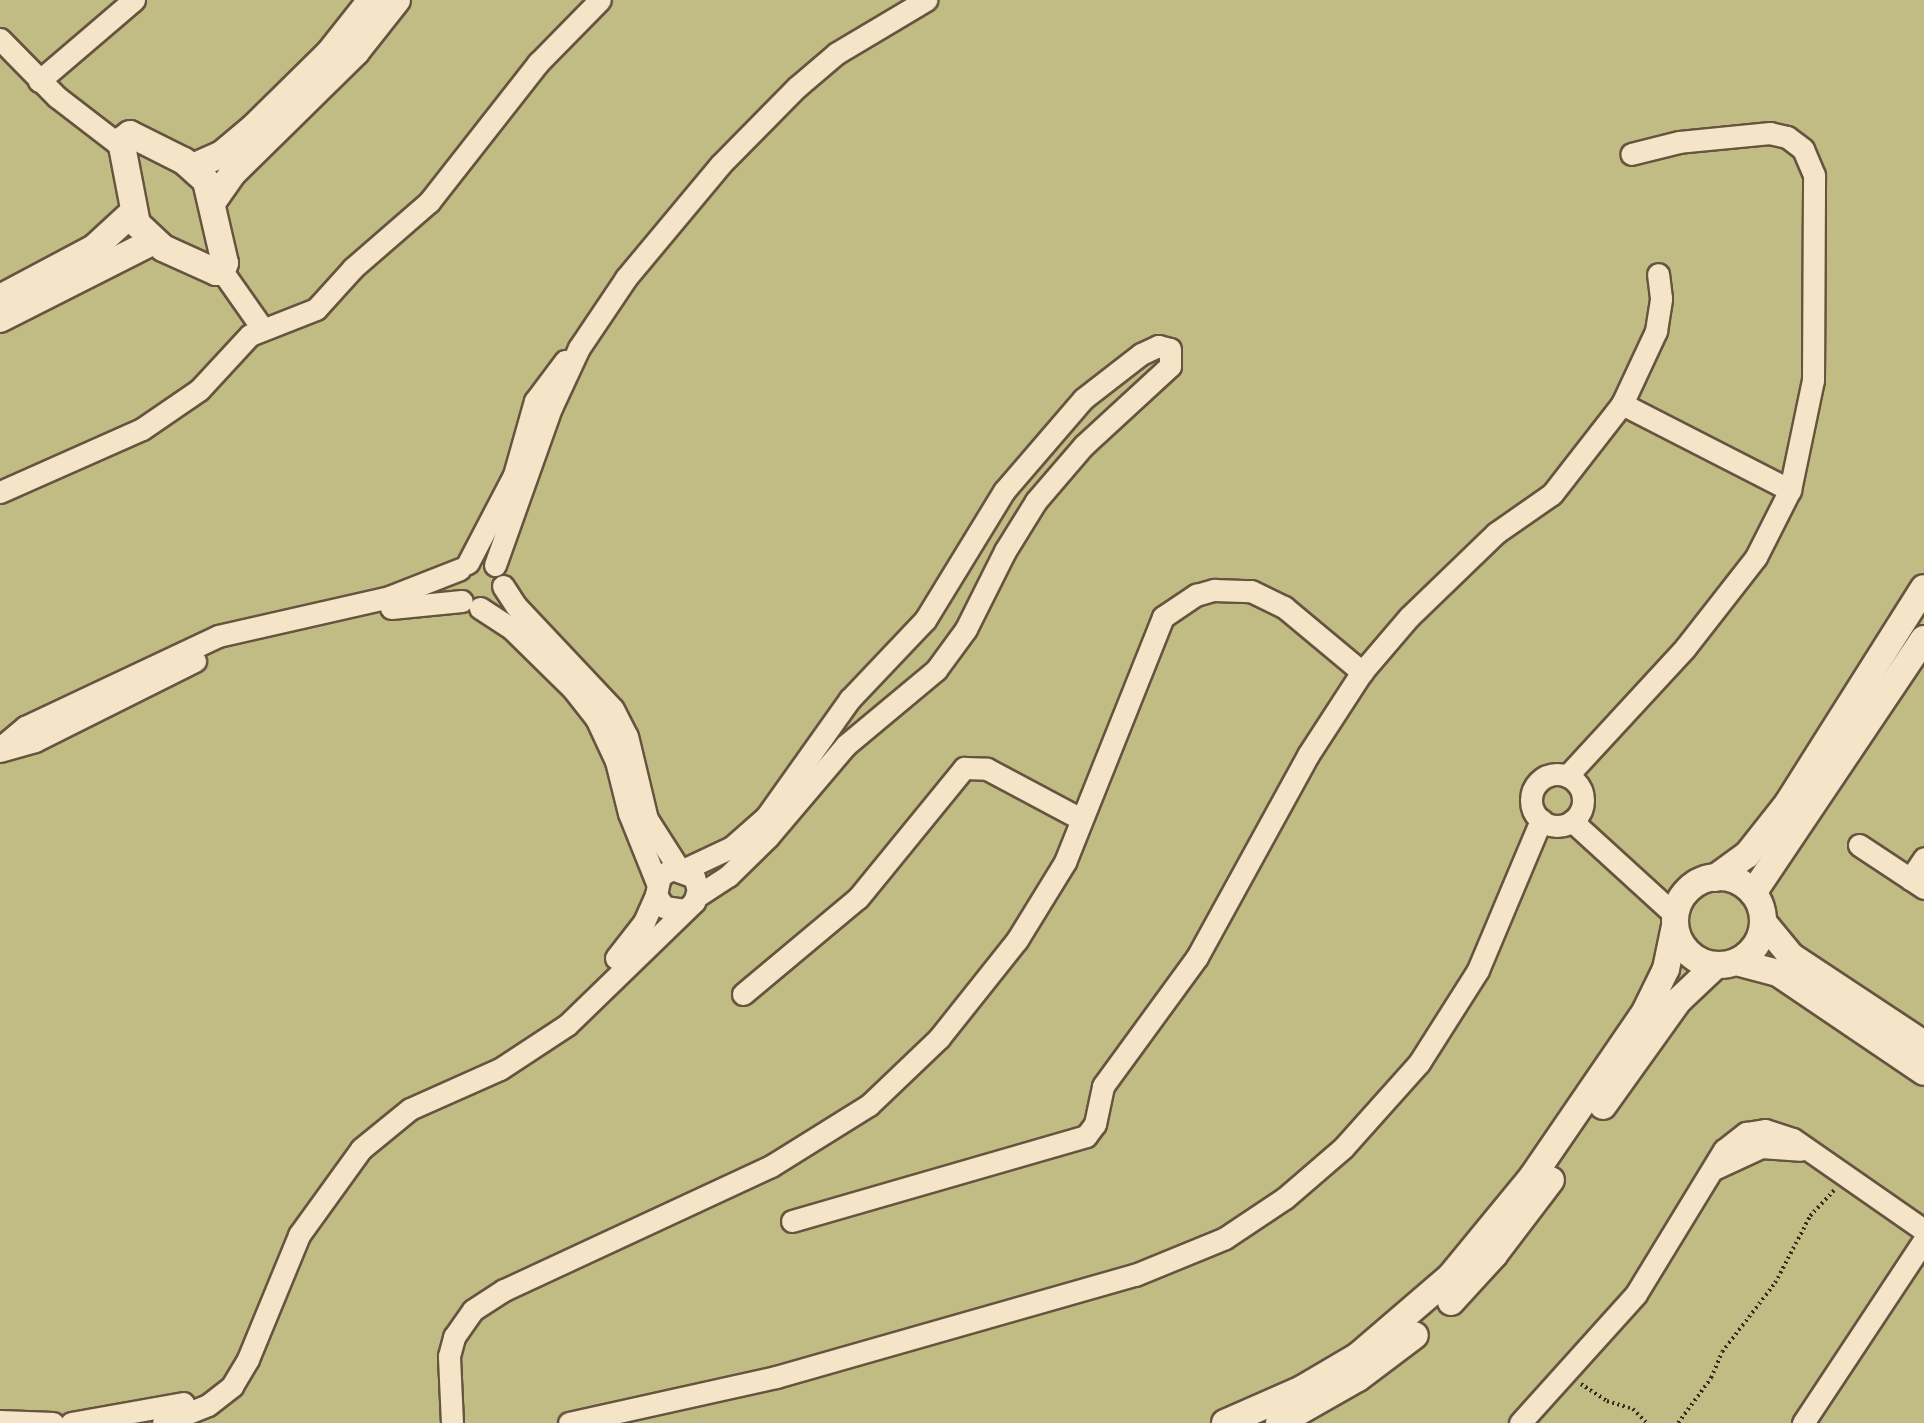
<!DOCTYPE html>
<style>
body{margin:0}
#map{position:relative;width:1924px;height:1423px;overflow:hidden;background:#eed7aa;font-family:"Libre Bodoni",serif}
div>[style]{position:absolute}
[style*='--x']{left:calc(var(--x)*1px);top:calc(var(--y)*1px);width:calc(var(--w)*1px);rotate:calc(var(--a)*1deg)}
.green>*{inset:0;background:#c1bc83;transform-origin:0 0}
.path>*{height:3.5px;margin-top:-1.75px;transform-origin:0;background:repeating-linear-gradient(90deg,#3a281c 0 2px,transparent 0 5.5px)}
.roads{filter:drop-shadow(2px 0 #675440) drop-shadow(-2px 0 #675440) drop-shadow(0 2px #675440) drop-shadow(0 -2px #675440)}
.minor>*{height:21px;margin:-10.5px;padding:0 10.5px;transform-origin:10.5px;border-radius:10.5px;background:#f4e5c8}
.minor>.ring{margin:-10.5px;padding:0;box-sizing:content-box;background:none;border:21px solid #f4e5c8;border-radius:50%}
.tertiary>*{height:26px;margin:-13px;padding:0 13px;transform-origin:13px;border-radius:13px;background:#f4e5c8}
.tertiary>.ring{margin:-13px;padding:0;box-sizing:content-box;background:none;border:26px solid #f4e5c8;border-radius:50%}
span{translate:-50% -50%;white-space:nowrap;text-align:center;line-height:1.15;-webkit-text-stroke:7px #f4e5c8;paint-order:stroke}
</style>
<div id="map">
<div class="green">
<i style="left:0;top:0;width:1924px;height:1423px"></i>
</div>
<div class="path">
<i style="--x:1581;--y:1384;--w:31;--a:33"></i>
<i style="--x:1607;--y:1401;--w:27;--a:17"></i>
<i style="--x:1633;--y:1409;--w:20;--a:45"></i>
<i style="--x:1678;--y:1423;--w:56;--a:-53.7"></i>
<i style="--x:1711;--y:1378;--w:28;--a:-67"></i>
<i style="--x:1722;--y:1352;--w:87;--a:-52.5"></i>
<i style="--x:1775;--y:1283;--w:76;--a:-62.4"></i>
<i style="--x:1810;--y:1216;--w:37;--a:-47"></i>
</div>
<div class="roads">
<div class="minor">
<i style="--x:0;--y:39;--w:81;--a:45.5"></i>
<i style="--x:57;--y:97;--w:82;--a:37.6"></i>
<i style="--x:39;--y:81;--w:125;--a:-40.5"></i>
<i style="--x:222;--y:271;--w:70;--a:54.9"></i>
<i style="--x:1622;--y:404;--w:189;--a:27.1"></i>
<i style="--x:0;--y:492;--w:155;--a:-23.9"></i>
<i style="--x:142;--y:429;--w:69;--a:-34.4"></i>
<i style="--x:199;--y:390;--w:75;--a:-47.2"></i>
<i style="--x:250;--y:335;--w:71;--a:-21.5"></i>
<i style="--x:316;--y:309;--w:55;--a:-47.9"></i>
<i style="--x:353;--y:268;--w:101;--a:-41"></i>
<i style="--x:429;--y:202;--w:177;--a:-51.9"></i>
<i style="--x:538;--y:63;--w:88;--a:-45.5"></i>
<i style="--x:468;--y:563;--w:99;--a:-62.4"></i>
<i style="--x:514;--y:475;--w:77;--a:-74.2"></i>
<i style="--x:535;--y:401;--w:50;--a:-53.1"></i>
<i style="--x:495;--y:565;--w:167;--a:-70.4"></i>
<i style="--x:551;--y:408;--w:66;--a:-65"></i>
<i style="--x:579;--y:348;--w:84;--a:-56.1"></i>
<i style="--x:626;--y:278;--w:147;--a:-50.2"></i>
<i style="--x:720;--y:165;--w:110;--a:-45.4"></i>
<i style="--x:797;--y:87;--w:52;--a:-40.4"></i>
<i style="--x:837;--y:53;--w:104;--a:-30.8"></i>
<i style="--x:503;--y:586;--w:24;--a:57"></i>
<i style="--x:516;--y:606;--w:141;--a:46.7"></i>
<i style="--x:613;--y:709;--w:30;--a:63"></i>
<i style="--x:627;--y:736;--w:85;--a:76.5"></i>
<i style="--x:647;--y:819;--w:59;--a:57.4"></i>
<i style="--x:391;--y:608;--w:71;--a:-5.6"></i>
<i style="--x:480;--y:608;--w:38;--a:33"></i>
<i style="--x:512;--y:629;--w:86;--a:44.5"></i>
<i style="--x:573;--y:689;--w:37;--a:52"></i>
<i style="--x:596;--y:718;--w:47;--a:65.1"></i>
<i style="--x:616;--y:761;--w:54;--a:76"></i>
<i style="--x:629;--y:813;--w:75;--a:68.2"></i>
<i style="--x:0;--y:748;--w:33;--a:-40"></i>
<i style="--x:25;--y:727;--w:213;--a:-25.2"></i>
<i style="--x:218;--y:636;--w:175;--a:-12.8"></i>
<i style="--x:389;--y:597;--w:76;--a:-21.5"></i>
<i style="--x:0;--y:751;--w:36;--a:-16"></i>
<i style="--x:35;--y:741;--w:179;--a:-26.6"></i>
<i class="ring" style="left:1531px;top:774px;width:31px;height:31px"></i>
<i style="--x:1567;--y:776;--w:174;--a:-47.3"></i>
<i style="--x:1685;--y:648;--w:115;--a:-52"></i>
<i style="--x:1756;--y:557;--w:75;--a:-63.1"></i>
<i style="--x:1790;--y:490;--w:112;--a:-78.2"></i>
<i style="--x:1813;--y:380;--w:205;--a:-89.7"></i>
<i style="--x:1814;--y:175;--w:28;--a:-113"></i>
<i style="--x:1803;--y:149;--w:20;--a:-143"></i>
<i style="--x:1787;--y:137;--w:17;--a:-167"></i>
<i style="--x:1770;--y:133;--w:91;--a:174.4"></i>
<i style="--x:1679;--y:142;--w:49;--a:166"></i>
<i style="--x:1572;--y:821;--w:141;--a:42.4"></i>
<i style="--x:1859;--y:845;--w:78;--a:33.5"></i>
<i style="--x:683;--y:870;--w:54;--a:-25.1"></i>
<i style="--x:732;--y:847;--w:45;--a:-41.4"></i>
<i style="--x:766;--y:817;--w:145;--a:-54.6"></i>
<i style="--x:850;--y:699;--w:109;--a:-46.5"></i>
<i style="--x:925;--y:620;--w:151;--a:-58.5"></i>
<i style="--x:1004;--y:491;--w:121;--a:-49.3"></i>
<i style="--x:1083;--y:399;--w:73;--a:-37.8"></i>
<i style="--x:1141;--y:354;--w:19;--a:-25"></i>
<i style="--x:1158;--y:346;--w:12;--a:14"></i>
<i style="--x:1170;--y:349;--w:17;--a:90"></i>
<i style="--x:1170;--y:366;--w:117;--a:137.4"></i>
<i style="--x:1084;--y:445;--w:74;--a:130.6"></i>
<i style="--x:1036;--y:501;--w:59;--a:121.8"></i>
<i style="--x:1005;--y:551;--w:87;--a:116.6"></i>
<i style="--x:966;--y:629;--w:51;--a:126.2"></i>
<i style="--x:936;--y:670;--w:117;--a:140.2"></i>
<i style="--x:846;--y:745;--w:121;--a:130.3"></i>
<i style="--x:768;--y:837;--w:56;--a:135.7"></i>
<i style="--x:728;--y:876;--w:37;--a:147"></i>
<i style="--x:1910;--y:879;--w:25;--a:-56"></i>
<i style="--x:616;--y:958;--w:46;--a:-52.1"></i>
<i style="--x:644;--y:922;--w:30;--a:-66"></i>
<i style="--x:743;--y:994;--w:150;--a:-39.9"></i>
<i style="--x:858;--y:898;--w:168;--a:-50.8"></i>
<i style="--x:964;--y:768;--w:23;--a:2"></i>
<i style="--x:987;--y:769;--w:106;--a:28"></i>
<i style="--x:1716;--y:1168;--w:50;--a:-25"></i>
<i style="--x:1761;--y:1147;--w:39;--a:4"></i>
<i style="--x:792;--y:1221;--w:306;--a:-16.1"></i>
<i style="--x:1086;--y:1136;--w:15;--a:-53"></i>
<i style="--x:1095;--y:1124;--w:39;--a:-78"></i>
<i style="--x:1103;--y:1086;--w:160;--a:-53.9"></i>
<i style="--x:1197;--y:957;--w:230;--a:-61.2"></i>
<i style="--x:1308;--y:755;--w:99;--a:-57"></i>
<i style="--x:1362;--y:672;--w:72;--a:-49.5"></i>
<i style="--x:1409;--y:617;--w:121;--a:-44"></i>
<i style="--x:1496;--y:533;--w:68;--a:-34.9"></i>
<i style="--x:1552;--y:494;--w:114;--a:-52.1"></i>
<i style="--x:1622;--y:404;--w:81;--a:-65"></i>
<i style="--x:1656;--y:331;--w:33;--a:-81"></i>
<i style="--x:1661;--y:298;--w:24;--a:-97"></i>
<i style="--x:0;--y:1421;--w:53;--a:2.2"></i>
<i style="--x:71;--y:1423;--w:114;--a:-10.1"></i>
<i style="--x:163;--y:1423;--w:48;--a:-21.8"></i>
<i style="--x:208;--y:1405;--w:31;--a:-38"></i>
<i style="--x:232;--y:1386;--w:31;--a:-59"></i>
<i style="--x:248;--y:1359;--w:134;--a:-67.6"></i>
<i style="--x:299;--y:1235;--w:106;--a:-54.2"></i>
<i style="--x:361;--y:1149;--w:63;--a:-39.2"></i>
<i style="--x:410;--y:1109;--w:98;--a:-24"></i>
<i style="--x:500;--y:1069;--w:80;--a:-33.3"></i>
<i style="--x:567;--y:1025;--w:177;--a:-44.1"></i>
<i style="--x:694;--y:902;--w:13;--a:-72"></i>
<i style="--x:698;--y:890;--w:14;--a:-107"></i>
<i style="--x:694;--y:877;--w:23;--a:-160"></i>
<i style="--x:672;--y:869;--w:14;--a:150"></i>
<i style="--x:660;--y:876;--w:19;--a:102"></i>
<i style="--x:656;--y:895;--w:14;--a:56"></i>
<i style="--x:664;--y:907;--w:21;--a:8"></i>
<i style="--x:452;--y:1423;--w:67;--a:-92.6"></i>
<i style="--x:449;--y:1356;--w:20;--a:-75"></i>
<i style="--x:454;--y:1337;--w:33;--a:-55"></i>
<i style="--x:473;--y:1310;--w:37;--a:-33"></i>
<i style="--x:504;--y:1290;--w:294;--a:-24.9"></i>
<i style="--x:771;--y:1166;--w:115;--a:-31.9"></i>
<i style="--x:869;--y:1105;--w:97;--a:-43.7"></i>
<i style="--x:939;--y:1038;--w:125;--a:-51.5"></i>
<i style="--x:1017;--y:940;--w:92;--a:-58.4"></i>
<i style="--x:1065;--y:862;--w:264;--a:-68.2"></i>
<i style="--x:1163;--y:617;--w:40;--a:-34"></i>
<i style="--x:1196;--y:595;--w:19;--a:-16"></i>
<i style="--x:1214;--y:590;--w:37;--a:2"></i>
<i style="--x:1251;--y:591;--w:37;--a:26"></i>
<i style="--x:1284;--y:607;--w:102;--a:39.8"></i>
<i style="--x:569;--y:1423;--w:212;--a:-12.5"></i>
<i style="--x:776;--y:1377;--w:373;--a:-15.9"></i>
<i style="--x:1135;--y:1275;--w:97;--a:-22.3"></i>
<i style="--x:1225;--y:1238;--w:72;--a:-33.7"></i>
<i style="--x:1285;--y:1198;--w:77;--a:-40.8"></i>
<i style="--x:1343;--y:1148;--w:114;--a:-48.2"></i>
<i style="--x:1419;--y:1063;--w:110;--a:-57.6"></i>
<i style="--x:1478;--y:970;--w:163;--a:-67.2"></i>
<i style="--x:1520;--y:1423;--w:173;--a:-48"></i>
<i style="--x:1636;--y:1294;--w:169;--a:-58.6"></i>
<i style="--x:1724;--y:1150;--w:28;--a:-38"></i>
<i style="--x:1746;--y:1133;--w:19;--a:-9"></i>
<i style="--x:1765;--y:1130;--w:29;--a:18"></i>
<i style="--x:1793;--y:1139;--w:160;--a:34.8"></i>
<i style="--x:1803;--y:1423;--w:219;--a:-56.5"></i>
</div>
<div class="tertiary">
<i style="--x:130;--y:134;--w:60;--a:26.6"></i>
<i style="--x:184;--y:161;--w:30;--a:42"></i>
<i style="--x:206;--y:181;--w:84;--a:77"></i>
<i style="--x:225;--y:263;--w:9;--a:111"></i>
<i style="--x:222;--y:271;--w:6;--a:171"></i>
<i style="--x:216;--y:272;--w:58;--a:-155.6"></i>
<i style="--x:163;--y:248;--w:35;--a:-137"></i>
<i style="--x:137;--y:224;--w:85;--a:-100.9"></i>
<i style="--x:121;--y:141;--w:11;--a:-38"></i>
<i style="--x:193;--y:167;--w:32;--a:-24"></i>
<i style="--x:222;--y:154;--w:40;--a:-40"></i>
<i style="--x:253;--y:128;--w:108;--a:-44.6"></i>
<i style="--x:330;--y:52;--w:66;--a:-51.7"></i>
<i style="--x:214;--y:200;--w:32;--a:-55"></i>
<i style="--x:232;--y:174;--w:174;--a:-44.5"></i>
<i style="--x:356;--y:52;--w:66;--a:-51.7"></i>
<i style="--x:0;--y:298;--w:106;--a:-28"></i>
<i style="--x:94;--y:248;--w:52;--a:-42.6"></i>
<i style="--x:0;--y:319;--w:170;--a:-26.9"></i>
<i class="ring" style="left:1675px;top:877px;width:62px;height:62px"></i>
<i style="--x:1715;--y:878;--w:39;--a:-36"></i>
<i style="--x:1747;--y:855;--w:66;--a:-51.7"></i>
<i style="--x:1788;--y:803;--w:254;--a:-57.7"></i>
<i style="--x:1753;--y:893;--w:306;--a:-56.1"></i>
<i style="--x:1763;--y:922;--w:44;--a:50.5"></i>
<i style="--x:1791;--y:956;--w:159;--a:33.5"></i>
<i style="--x:1736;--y:962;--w:43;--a:14.7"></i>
<i style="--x:1778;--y:973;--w:176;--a:34.1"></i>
<i style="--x:1603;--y:1106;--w:130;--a:-54.4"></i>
<i style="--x:1679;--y:1000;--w:51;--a:-43.4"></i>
<i style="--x:1451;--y:1302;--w:64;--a:-47.5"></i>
<i style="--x:1494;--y:1255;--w:94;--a:-52.8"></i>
<i style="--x:1225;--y:1423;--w:84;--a:-23.8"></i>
<i style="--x:1302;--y:1389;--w:65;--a:-30.5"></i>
<i style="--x:1358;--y:1356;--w:121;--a:-40.7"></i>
<i style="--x:1450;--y:1277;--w:129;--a:-50.6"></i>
<i style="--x:1532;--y:1177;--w:200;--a:-55.6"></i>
<i style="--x:1645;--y:1012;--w:48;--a:-64"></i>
<i style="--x:1666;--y:969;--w:44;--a:-78.2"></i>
<i style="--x:1279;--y:1423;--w:91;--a:-29.7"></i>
<i style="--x:1358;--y:1378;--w:71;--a:-37"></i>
</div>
</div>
</div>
